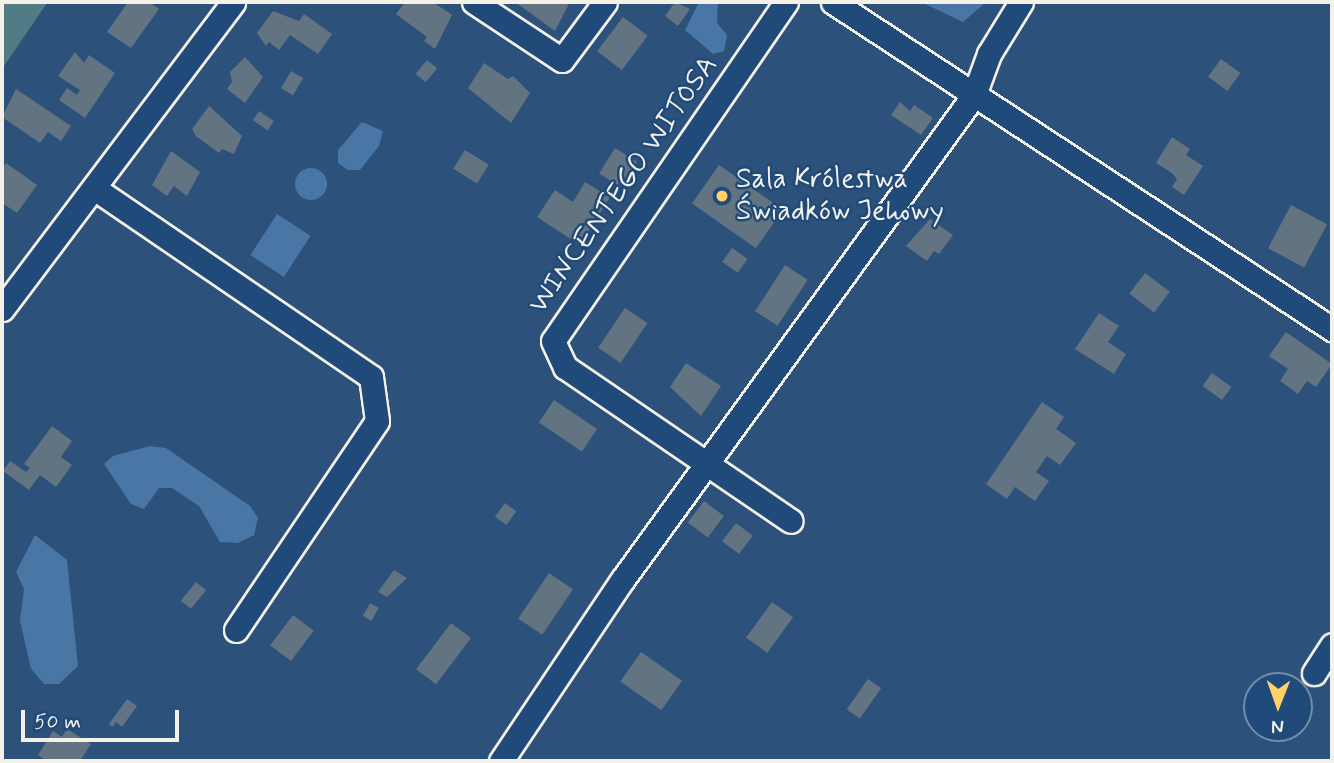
<!DOCTYPE html>
<meta charset="utf-8">
<style>
body{margin:0}
#map{position:relative;width:1334px;height:763px;overflow:hidden;background:#2c527c;font-family:Mynerve,sans-serif}
div>[style]{position:absolute}
[style*='--x']{left:calc(var(--x)*1px);top:calc(var(--y)*1px);width:calc(var(--w)*1px);rotate:calc(var(--a)*1deg)}
.green>*{inset:0;background:#507c85}
.water>*{inset:0;background:#4976a4;transform-origin:0 0}
.round{border-radius:50%}
.building>*{inset:0;background:#627382;transform-origin:0 0}
.roads{filter:drop-shadow(2px 0 #f4f1e8) drop-shadow(-2px 0 #f4f1e8) drop-shadow(0 2px #f4f1e8) drop-shadow(0 -2px #f4f1e8)}
.minor>*{height:23px;margin:-11.5px;padding:0 11.5px;transform-origin:11.5px;border-radius:11.5px;background:#1f4a7a}
.dots>*{width:19px;height:19px;translate:-50% -50%;box-sizing:border-box;border:4px solid #1f4a7a;border-radius:50%}
span{translate:-50% -50%;white-space:nowrap;text-align:center;line-height:1.15;-webkit-text-stroke:5px #1f4a7a;paint-order:stroke}
.poi-label{font-size:28px;color:#f4f1e8}
.left{translate:0 -50%;text-align:left}
.street-label{font-size:28px;color:#f4f1e8}
.frame{position:absolute;inset:0;border:4px solid #f4f1e8;pointer-events:none}
.north{position:absolute;left:1243px;top:672px;width:70px;height:70px;box-sizing:border-box;background:#1f4a7a;border:2px solid #748da6;border-radius:50%;rotate:181deg;font-size:19px;font-weight:700;line-height:28px;text-align:center;color:#f4f1e8}
.north::after{content:'';display:block;margin:auto;width:24px;height:32px;background:#ffd166;clip-path:polygon(50% 0,100% 100%,50% 72%,0 100%)}
.scale{position:absolute;left:21px;top:710px;width:158px;height:32px;box-sizing:border-box;border:4px solid #f4f1e8;border-top:0;padding-left:9px;font-size:21px;line-height:24px;white-space:nowrap;color:#f4f1e8;-webkit-text-stroke:5px #1f4a7a;paint-order:stroke}
</style>
<div id="map">
<div class="green">
<i style="clip-path:polygon(2px 2px,47px 3px,4px 66px,2px 64px)"></i>
</div>
<div class="water">
<i style="clip-path:polygon(699px 2px,718px 2px,717px 23px,727px 35px,724px 51px,713px 54px,685px 30px)"></i>
<i style="clip-path:polygon(921px 2px,986px 2px,963px 22px)"></i>
<i style="clip-path:polygon(362px 122px,383px 131px,379px 146px,360px 170px,348px 170px,338px 163px,338px 150px)"></i>
<i class="round" style="left:295px;top:168px;width:32px;height:32px"></i>
<i style="left:277px;top:214px;width:40px;height:49px;rotate:33deg"></i>
<i style="clip-path:polygon(150px 446px,166px 448px,250px 506px,258px 518px,254px 535px,238px 543px,220px 542px,199px 506px,172px 488px,159px 488px,144px 509px,131px 504px,104px 464px,113px 456px)"></i>
<i style="clip-path:polygon(35px 535px,67px 560px,78px 666px,59px 684px,44px 684px,31px 669px,20px 621px,24px 589px,16px 572px)"></i>
</div>
<div class="building">
<i style="clip-path:polygon(128px 2px,149px 2px,159px 9px,131px 48px,107px 32px)"></i>
<i style="clip-path:polygon(405px 2px,433px 2px,452px 15px,435px 49px,424px 41px,427px 37px,396px 14px)"></i>
<i style="clip-path:polygon(515px 2px,570px 2px,555px 31px)"></i>
<i style="clip-path:polygon(675px 2px,690px 9px,678px 26px,665px 16px)"></i>
<i style="clip-path:polygon(273px 11px,299px 21px,304px 14px,332px 34px,318px 54px,290px 35px,279px 50px,269px 42px,266px 46px,257px 33px)"></i>
<i style="left:623px;top:17px;width:31px;height:43px;rotate:37deg"></i>
<i style="clip-path:polygon(75px 52px,84px 63px,89px 55px,115px 73px,85px 118px,59px 100px,67px 88px,77px 95px,80px 90px,58px 76px)"></i>
<i style="clip-path:polygon(245px 57px,263px 77px,245px 103px,227px 89px,232px 82px,230px 72px)"></i>
<i style="left:1221px;top:59px;width:24px;height:22px;rotate:36deg"></i>
<i style="left:427px;top:60px;width:13px;height:18px;rotate:39deg"></i>
<i style="clip-path:polygon(484px 63px,508px 79px,513px 76px,530px 93px,511px 123px,468px 88px)"></i>
<i style="left:291px;top:71px;width:14px;height:20px;rotate:30deg"></i>
<i style="clip-path:polygon(16px 89px,71px 126px,61px 141px,48px 132px,40px 143px,2px 117px)"></i>
<i style="clip-path:polygon(900px 102px,910px 111px,914px 105px,933px 118px,921px 135px,891px 115px)"></i>
<i style="clip-path:polygon(209px 106px,242px 136px,234px 154px,222px 149px,219px 153px,196px 136px,192px 129px)"></i>
<i style="left:259px;top:111px;width:18px;height:11px;rotate:34deg"></i>
<i style="clip-path:polygon(1172px 137px,1190px 149px,1186px 155px,1203px 166px,1184px 195px,1172px 187px,1177px 179px,1172px 173px,1156px 163px)"></i>
<i style="left:615px;top:148px;width:26px;height:30px;rotate:32deg"></i>
<i style="left:465px;top:150px;width:28px;height:22px;rotate:32deg"></i>
<i style="clip-path:polygon(171px 151px,200px 172px,187px 196px,174px 186px,167px 196px,152px 185px)"></i>
<i style="clip-path:polygon(6px 163px,37px 185px,17px 213px,2px 203px,2px 169px)"></i>
<i style="left:719px;top:165px;width:78px;height:47px;rotate:35deg"></i>
<i style="clip-path:polygon(585px 182px,610px 197px,580px 245px,537px 217px,555px 190px,573px 202px)"></i>
<i style="left:1291px;top:205px;width:41px;height:49px;rotate:28deg"></i>
<i style="clip-path:polygon(930px 219px,953px 235px,939px 254px,934px 251px,927px 261px,906px 246px)"></i>
<i style="left:732px;top:248px;width:19px;height:17px;rotate:35deg"></i>
<i style="left:785px;top:265px;width:27px;height:55px;rotate:33deg"></i>
<i style="left:1145px;top:273px;width:31px;height:26px;rotate:37deg"></i>
<i style="left:625px;top:308px;width:27px;height:48px;rotate:34deg"></i>
<i style="clip-path:polygon(1099px 313px,1119px 326px,1108px 342px,1126px 354px,1114px 374px,1075px 349px)"></i>
<i style="clip-path:polygon(1286px 332px,1332px 364px,1316px 387px,1307px 381px,1298px 394px,1280px 381px,1288px 369px,1269px 356px)"></i>
<i style="clip-path:polygon(686px 363px,721px 386px,701px 416px,670px 387px)"></i>
<i style="left:1212px;top:373px;width:24px;height:16px;rotate:36deg"></i>
<i style="left:554px;top:400px;width:52px;height:27px;rotate:34deg"></i>
<i style="clip-path:polygon(1042px 402px,1064px 417px,1056px 429px,1076px 443px,1060px 465px,1047px 456px,1036px 472px,1049px 481px,1035px 501px,1015px 487px,1007px 499px,986px 484px)"></i>
<i style="clip-path:polygon(52px 426px,72px 441px,61px 457px,72px 465px,56px 487px,40px 475px,29px 490px,3px 471px,10px 461px,26px 472px,30px 468px,24px 464px)"></i>
<i style="left:704px;top:501px;width:25px;height:27px;rotate:37deg"></i>
<i style="left:505px;top:503px;width:14px;height:17px;rotate:36deg"></i>
<i style="left:736px;top:523px;width:21px;height:23px;rotate:37deg"></i>
<i style="clip-path:polygon(394px 570px,407px 578px,387px 597px,378px 592px)"></i>
<i style="left:549px;top:573px;width:29px;height:55px;rotate:34deg"></i>
<i style="left:196px;top:582px;width:13px;height:24px;rotate:39deg"></i>
<i style="left:772px;top:602px;width:26px;height:44px;rotate:36deg"></i>
<i style="left:370px;top:603px;width:10px;height:15px;rotate:29deg"></i>
<i style="left:293px;top:615px;width:26px;height:38px;rotate:37deg"></i>
<i style="left:451px;top:623px;width:25px;height:58px;rotate:37deg"></i>
<i style="left:641px;top:652px;width:50px;height:36px;rotate:35deg"></i>
<i style="left:868px;top:679px;width:16px;height:37px;rotate:35deg"></i>
<i style="clip-path:polygon(127px 699px,137px 706px,122px 727px,116px 722px,113px 727px,109px 724px)"></i>
<i style="clip-path:polygon(67px 729px,91px 744px,80px 761px,47px 761px,38px 755px,53px 731px,62px 737px)"></i>
</div>
<div class="roads">
<div class="minor">
<i style="--x:474;--y:2;--w:105;--a:33.4"></i>
<i style="--x:562;--y:60;--w:72;--a:-53.4"></i>
<i style="--x:786;--y:2;--w:411;--a:124.5"></i>
<i style="--x:553;--y:341;--w:29;--a:65"></i>
<i style="--x:565;--y:367;--w:273;--a:34.3"></i>
<i style="--x:833;--y:2;--w:597;--a:33.24"></i>
<i style="--x:94;--y:188;--w:335;--a:34.3"></i>
<i style="--x:371;--y:377;--w:44;--a:82.2"></i>
<i style="--x:377;--y:421;--w:252;--a:124"></i>
<i style="--x:2;--y:309;--w:384;--a:-53"></i>
<i style="--x:1314;--y:673;--w:33;--a:-57"></i>
<i style="--x:501;--y:761;--w:219;--a:-56.2"></i>
<i style="--x:623;--y:579;--w:598;--a:-54.05"></i>
<i style="--x:974;--y:95;--w:44;--a:-69.9"></i>
<i style="--x:989;--y:54;--w:61;--a:-58.4"></i>
</div>
</div>
<div class="dots">
<i style="left:722px;top:196px;background:#ffd166"></i>
</div>
<div class="poi-label">
<span class="left" style="left:736px;top:196px">Sala Królestwa<br>Świadków Jehowy</span>
</div>
<div class="street-label">
<span style="left:624px;top:185px;rotate:-55deg">WINCENTEGO WITOSA</span>
</div>
<div class="frame"></div>
<div class="north">N</div>
<div class="scale">50 m</div>
</div>
